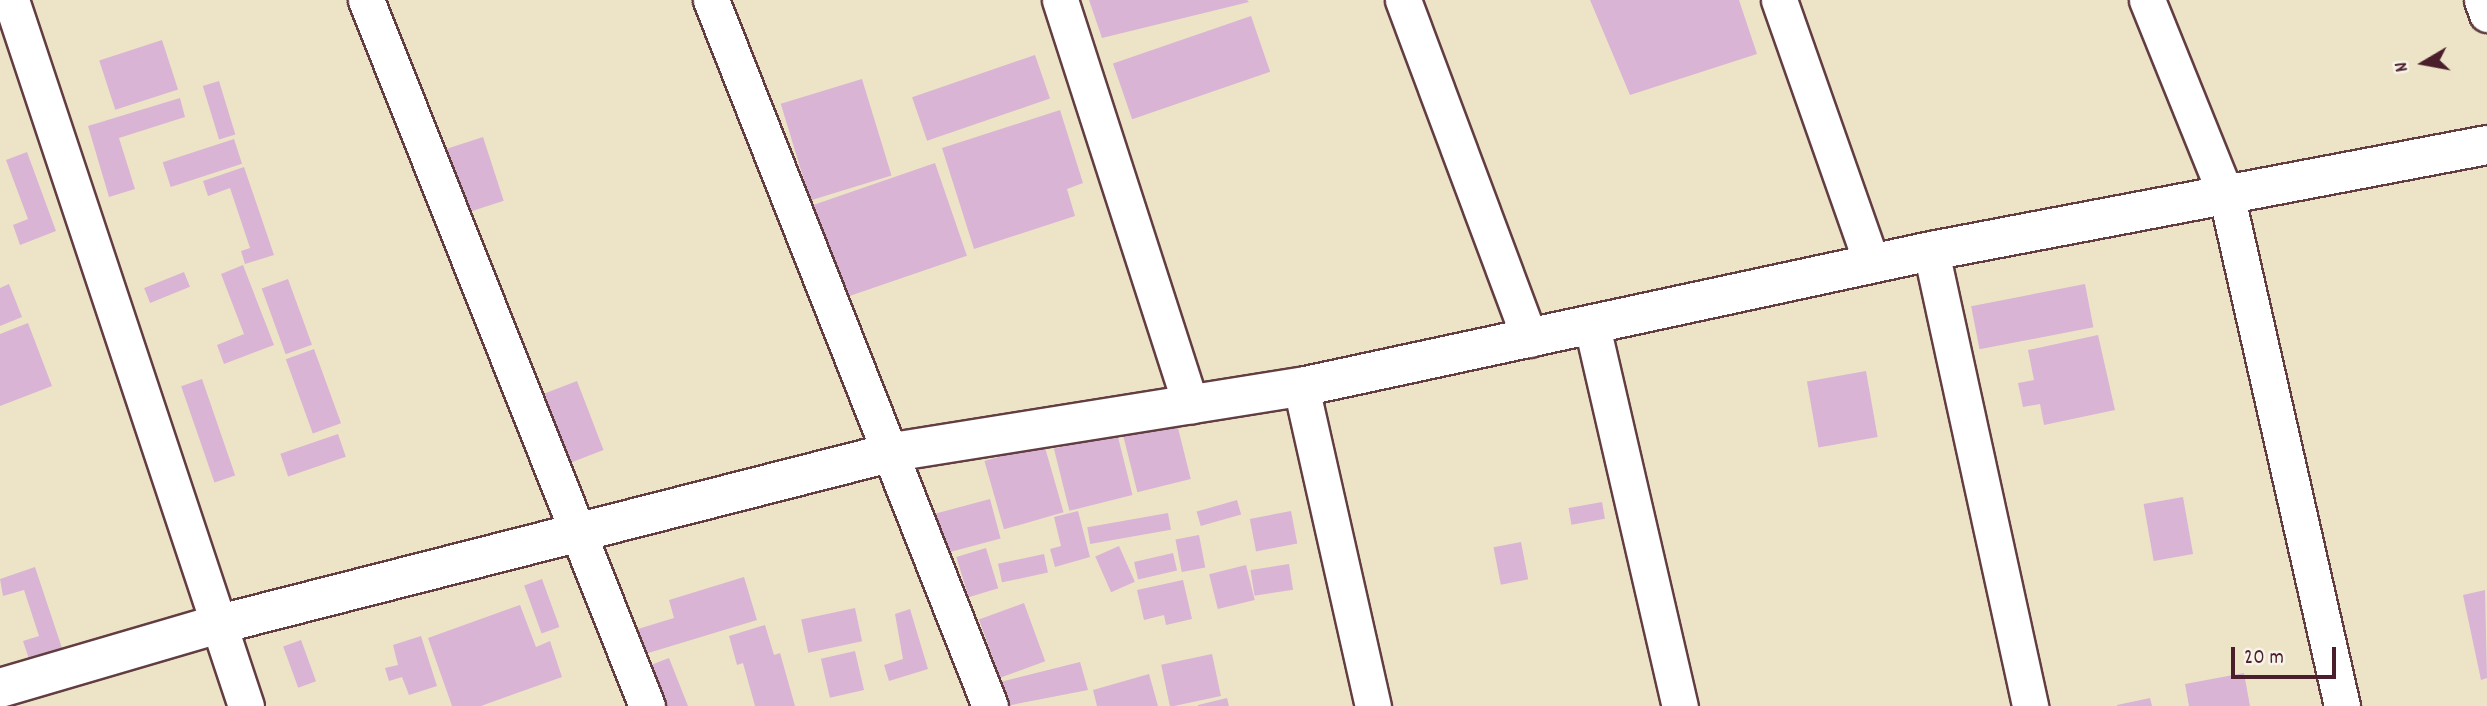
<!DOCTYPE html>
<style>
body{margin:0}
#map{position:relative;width:2487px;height:706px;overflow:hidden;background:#ede4c7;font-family:Dekko,sans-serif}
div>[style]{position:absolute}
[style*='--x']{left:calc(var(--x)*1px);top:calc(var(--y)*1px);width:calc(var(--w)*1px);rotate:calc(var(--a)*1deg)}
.building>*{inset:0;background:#d9b4d5;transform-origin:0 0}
.roads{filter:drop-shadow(2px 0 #623d42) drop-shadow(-2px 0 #623d42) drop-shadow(0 2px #623d42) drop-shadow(0 -2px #623d42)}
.street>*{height:35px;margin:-17.5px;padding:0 17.5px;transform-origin:17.5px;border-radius:17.5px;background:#fff}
.secondary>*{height:38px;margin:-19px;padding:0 19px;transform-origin:19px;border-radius:19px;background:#fff}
span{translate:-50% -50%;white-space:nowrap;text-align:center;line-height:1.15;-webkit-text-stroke:6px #f7f3e8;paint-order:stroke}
.north{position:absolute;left:2389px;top:28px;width:70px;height:70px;-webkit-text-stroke:5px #f7f3e8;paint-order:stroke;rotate:260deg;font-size:19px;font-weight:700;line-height:28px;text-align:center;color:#4a1f2b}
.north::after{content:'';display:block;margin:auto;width:24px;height:32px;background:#4a1f2b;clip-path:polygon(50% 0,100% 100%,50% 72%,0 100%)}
.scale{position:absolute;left:2231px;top:647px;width:105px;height:32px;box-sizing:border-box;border:4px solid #4a1f2b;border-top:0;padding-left:9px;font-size:21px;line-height:24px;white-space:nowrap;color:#4a1f2b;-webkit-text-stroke:5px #f7f3e8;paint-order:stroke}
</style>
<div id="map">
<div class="building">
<i style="clip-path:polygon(1089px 0,1247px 0,1249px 2px,1102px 38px)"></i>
<i style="clip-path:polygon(1590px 0,1739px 0,1757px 54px,1630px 95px)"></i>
<i style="left:1251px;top:16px;width:59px;height:146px;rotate:71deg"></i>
<i style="left:162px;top:40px;width:52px;height:66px;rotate:72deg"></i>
<i style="left:1035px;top:55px;width:46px;height:130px;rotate:71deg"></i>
<i style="left:862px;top:79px;width:101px;height:85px;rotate:73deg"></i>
<i style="left:219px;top:81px;width:56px;height:17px;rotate:73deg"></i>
<i style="clip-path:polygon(180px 98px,185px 117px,119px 138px,135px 189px,109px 197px,88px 126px)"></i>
<i style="clip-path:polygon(1060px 110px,1083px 183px,1067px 189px,1075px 216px,974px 249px,942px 148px)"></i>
<i style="left:483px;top:137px;width:67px;height:50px;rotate:72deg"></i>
<i style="left:234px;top:139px;width:26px;height:75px;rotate:72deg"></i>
<i style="clip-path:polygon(27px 152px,56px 231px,20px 245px,13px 225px,28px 219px,6px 160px)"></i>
<i style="left:935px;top:163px;width:98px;height:131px;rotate:71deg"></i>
<i style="clip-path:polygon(244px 167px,274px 255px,245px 264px,241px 251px,250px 248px,230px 188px,208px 196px,203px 181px)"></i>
<i style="clip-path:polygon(243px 265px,274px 345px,224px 364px,217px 345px,244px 334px,221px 274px)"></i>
<i style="left:184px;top:272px;width:16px;height:43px;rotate:68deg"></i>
<i style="left:288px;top:279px;width:70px;height:28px;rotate:70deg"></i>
<i style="clip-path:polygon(9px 284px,22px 317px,0 326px,0 288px)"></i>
<i style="left:2085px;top:284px;width:44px;height:116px;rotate:79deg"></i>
<i style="clip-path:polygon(28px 323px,52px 386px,0 406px,0 334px)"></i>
<i style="clip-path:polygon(2098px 335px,2115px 410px,2044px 425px,2040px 404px,2023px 407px,2018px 383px,2034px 380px,2028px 350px)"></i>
<i style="left:314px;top:349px;width:79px;height:30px;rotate:70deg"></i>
<i style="left:1866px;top:371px;width:67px;height:60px;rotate:80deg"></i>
<i style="left:202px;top:379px;width:102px;height:22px;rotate:71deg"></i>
<i style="left:577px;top:381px;width:74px;height:50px;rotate:69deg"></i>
<i style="left:1175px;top:416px;width:65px;height:55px;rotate:76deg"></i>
<i style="left:1117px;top:433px;width:64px;height:65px;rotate:76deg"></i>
<i style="left:338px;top:434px;width:24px;height:61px;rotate:71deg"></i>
<i style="left:1044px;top:444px;width:71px;height:62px;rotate:74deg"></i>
<i style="left:2183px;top:497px;width:58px;height:40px;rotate:80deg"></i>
<i style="left:990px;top:499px;width:41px;height:58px;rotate:75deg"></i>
<i style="left:1237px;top:500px;width:15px;height:42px;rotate:74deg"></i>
<i style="left:1602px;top:502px;width:17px;height:34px;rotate:80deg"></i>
<i style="clip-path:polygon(1078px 511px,1090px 557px,1055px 567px,1050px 549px,1061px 546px,1054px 517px)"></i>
<i style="left:1291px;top:511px;width:33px;height:42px;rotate:79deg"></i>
<i style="left:1168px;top:513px;width:17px;height:82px;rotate:80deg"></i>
<i style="left:1199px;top:535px;width:33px;height:24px;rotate:79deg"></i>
<i style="left:1521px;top:542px;width:38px;height:28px;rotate:79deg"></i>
<i style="left:1119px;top:546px;width:39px;height:26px;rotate:66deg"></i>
<i style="left:986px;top:548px;width:42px;height:31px;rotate:73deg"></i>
<i style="left:1173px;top:553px;width:18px;height:40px;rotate:77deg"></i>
<i style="left:1044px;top:554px;width:19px;height:47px;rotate:78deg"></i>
<i style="left:1289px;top:564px;width:26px;height:39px;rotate:81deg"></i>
<i style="left:1246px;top:565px;width:36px;height:38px;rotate:76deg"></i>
<i style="clip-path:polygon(35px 567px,63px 651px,30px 662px,23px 641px,39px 636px,24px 590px,3px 596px,0 579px)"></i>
<i style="clip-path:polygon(744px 577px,757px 620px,635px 657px,628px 632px,674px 618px,669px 600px)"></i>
<i style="left:542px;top:579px;width:51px;height:19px;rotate:70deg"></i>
<i style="clip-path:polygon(1183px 580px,1192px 619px,1166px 625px,1164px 615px,1144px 620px,1137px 590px)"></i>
<i style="clip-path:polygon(2485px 590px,2487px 678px,2481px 680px,2463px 595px)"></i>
<i style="left:1024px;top:603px;width:62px;height:48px;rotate:70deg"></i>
<i style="clip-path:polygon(520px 605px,536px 647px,550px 641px,562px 677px,481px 706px,452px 706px,428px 638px)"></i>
<i style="left:855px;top:608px;width:34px;height:55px;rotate:78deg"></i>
<i style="clip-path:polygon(910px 609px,928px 669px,889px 681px,884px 665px,903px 659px,895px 614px)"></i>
<i style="clip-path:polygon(765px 625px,774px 655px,780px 653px,795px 706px,755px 706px,743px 663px,737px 665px,729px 636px)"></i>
<i style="clip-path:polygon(421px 636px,437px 686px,409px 695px,402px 677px,389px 681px,385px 668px,398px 665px,393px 645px)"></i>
<i style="left:301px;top:640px;width:44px;height:19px;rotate:70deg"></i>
<i style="left:855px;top:651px;width:40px;height:35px;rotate:77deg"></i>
<i style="left:1212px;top:654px;width:43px;height:52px;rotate:78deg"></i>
<i style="clip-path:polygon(669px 658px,688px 706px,658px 706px,643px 668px)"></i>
<i style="clip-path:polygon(1080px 662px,1088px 690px,1006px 706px,1000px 682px)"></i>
<i style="clip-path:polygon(2244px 673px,2250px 706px,2189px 706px,2185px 684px)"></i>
<i style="clip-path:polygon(1149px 674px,1158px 706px,1097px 706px,1093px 690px)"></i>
<i style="clip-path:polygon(1227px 698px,1229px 706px,1198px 706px,1198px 705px)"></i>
<i style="clip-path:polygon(2150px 698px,2152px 706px,2117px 706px,2117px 705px)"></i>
</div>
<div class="roads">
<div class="street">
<i style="--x:11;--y:0;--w:744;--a:71.59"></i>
<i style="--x:366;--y:0;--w:760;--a:68.3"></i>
<i style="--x:711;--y:0;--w:759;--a:68.44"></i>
<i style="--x:1060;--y:0;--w:426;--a:72.1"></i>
<i style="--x:1403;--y:0;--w:362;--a:69.5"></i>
<i style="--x:1779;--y:0;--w:280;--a:70.6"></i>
<i style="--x:2147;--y:0;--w:214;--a:68"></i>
<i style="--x:2227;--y:198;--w:521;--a:77.24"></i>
<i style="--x:2482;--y:0;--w:15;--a:70"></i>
<i style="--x:1931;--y:251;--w:466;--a:77.7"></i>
<i style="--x:1592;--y:326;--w:390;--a:77"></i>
<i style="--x:1301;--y:387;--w:327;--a:77.3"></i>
</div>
<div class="secondary">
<i style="--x:0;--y:688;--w:225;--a:-16.3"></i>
<i style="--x:216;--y:625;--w:699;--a:-14.33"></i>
<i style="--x:893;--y:452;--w:413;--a:-9.1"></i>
<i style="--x:1301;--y:387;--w:645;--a:-12.18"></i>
<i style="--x:1931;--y:251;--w:566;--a:-10.79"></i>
</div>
</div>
<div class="north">N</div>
<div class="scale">20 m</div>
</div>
